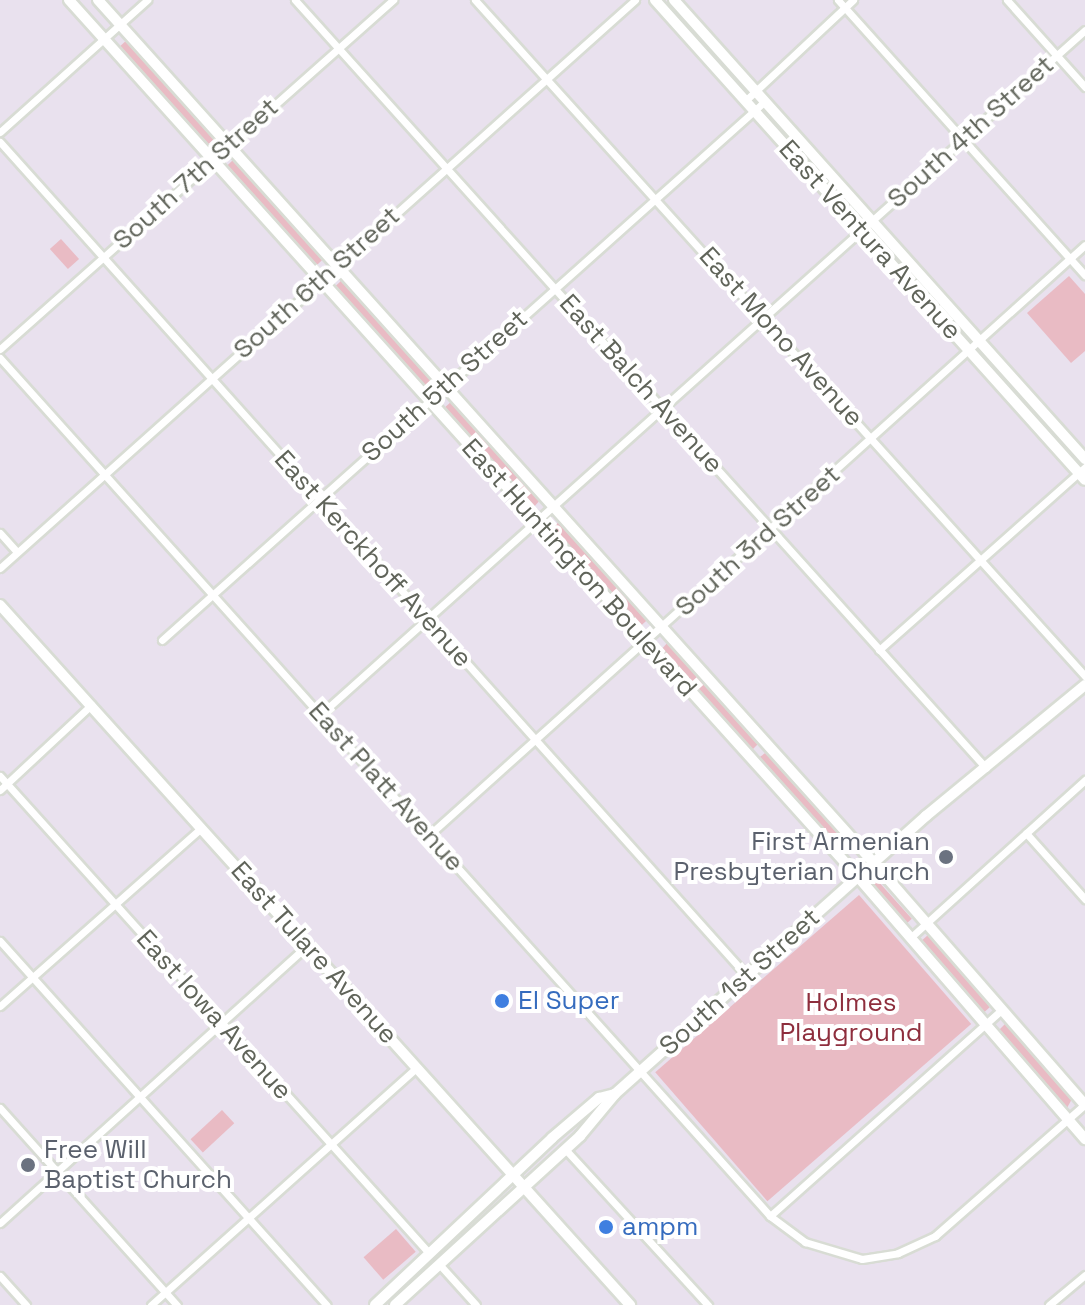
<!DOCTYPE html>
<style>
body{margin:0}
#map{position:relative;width:1085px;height:1305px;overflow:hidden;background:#e9e1ee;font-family:"Space Grotesk",sans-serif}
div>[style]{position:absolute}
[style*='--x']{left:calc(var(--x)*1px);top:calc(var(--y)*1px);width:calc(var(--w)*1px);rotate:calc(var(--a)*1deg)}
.green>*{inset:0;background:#e9bbc4;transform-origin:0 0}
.roads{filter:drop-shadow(2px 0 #d8dcd4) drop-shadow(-2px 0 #d8dcd4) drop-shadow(0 2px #d8dcd4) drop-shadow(0 -2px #d8dcd4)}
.street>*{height:7px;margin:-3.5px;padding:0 3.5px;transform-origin:3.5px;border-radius:3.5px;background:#fff}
.secondary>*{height:10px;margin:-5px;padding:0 5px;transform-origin:5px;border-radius:5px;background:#fff}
.dots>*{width:22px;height:22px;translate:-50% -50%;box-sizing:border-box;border:4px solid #fff;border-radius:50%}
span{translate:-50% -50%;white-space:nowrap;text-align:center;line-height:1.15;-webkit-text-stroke:8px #fff;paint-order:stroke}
.street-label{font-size:26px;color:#60645a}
.worship-label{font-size:26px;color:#5b616d}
.right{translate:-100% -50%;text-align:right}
.left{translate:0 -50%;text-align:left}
.shop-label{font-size:26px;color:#366cbe}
.park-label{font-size:26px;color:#8e2e3d}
</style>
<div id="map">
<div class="green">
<i style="left:128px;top:39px;width:132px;height:13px;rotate:48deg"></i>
<i style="left:233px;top:160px;width:134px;height:12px;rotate:47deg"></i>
<i style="left:61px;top:239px;width:27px;height:15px;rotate:48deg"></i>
<i style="clip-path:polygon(1069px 276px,1085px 294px,1085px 351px,1071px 363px,1027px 313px)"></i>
<i style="left:342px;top:280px;width:134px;height:11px;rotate:47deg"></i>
<i style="clip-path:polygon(453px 400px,541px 499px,533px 508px,442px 410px)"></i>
<i style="left:560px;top:521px;width:132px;height:13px;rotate:48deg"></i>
<i style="clip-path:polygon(669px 641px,759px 743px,751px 751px,659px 652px)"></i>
<i style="clip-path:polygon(768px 751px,852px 845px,850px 847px,844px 851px,757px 759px)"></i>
<i style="left:877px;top:880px;width:52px;height:9px;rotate:48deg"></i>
<i style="left:859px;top:895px;width:171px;height:270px;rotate:49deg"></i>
<i style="left:928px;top:935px;width:95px;height:11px;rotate:48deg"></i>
<i style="clip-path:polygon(1007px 1022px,1073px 1097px,1067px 1108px,997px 1032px)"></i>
<i style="left:222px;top:1110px;width:18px;height:43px;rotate:47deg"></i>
<i style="left:396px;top:1229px;width:30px;height:43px;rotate:49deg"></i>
</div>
<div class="roads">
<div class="street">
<i style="--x:295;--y:0;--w:1033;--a:48.02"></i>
<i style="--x:475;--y:0;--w:911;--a:47.94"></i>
<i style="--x:838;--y:0;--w:370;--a:48.1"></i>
<i style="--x:1007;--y:0;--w:117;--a:48.1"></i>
<i style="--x:745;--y:101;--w:148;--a:-43.1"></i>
<i style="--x:0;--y:132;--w:198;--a:-41.9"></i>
<i style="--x:0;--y:142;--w:1120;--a:48.15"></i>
<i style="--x:0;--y:349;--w:526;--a:-41.61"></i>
<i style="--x:0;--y:358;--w:1153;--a:48.09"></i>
<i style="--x:770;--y:1216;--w:44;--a:36.6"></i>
<i style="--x:805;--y:1242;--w:59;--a:16.6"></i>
<i style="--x:862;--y:1259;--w:36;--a:-9"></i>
<i style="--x:898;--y:1253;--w:41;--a:-24.7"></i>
<i style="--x:935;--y:1236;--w:200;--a:-41.3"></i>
<i style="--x:0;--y:533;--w:25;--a:48"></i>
<i style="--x:0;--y:568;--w:852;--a:-41.81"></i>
<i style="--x:162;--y:640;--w:807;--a:-41.79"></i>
<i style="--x:879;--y:650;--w:276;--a:-41.6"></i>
<i style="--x:321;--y:714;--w:1025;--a:-41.84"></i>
<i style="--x:0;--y:776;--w:642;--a:48.03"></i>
<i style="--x:0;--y:790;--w:125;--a:-43"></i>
<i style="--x:1026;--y:833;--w:89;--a:48.2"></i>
<i style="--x:429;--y:835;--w:882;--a:-41.97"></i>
<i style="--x:910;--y:938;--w:236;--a:-42.1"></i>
<i style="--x:0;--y:941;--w:489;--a:48.1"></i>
<i style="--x:0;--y:1006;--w:268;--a:-41.5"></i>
<i style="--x:0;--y:1108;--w:265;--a:48.1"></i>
<i style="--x:565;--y:1149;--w:212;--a:47.5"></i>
<i style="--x:770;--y:1216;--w:310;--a:-41.7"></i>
<i style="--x:0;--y:1223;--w:413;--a:-42.1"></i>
<i style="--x:439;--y:1264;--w:55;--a:47.9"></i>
<i style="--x:0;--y:1276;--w:39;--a:48"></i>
<i style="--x:151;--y:1305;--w:357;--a:-41.8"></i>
<i style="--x:1049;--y:1305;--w:47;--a:-39.8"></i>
</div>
<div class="secondary">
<i style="--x:69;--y:0;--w:1180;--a:48.02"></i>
<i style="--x:858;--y:877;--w:347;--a:49.1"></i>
<i style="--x:98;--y:0;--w:1161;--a:48.04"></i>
<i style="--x:874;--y:863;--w:321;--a:48.9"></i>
<i style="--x:655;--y:0;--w:644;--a:48.14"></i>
<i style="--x:674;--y:0;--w:616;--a:48.16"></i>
<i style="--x:0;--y:605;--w:942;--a:48.01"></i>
<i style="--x:375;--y:1305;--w:243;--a:-43.3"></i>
<i style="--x:552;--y:1138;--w:62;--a:-40.4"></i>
<i style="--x:599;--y:1098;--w:16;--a:-14"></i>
<i style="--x:395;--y:1305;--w:251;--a:-42.4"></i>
<i style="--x:580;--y:1136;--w:55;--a:-50.2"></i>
<i style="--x:615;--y:1094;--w:417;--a:-41.8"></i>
<i style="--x:926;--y:816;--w:206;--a:-39.5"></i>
</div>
</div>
<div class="dots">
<i style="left:946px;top:857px;background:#6b7280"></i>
<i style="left:502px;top:1001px;background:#3f7fe0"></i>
<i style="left:28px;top:1165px;background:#6b7280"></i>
<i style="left:606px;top:1227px;background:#3f7fe0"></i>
</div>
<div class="street-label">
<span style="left:971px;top:132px;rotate:-42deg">South 4th Street</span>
<span style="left:196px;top:174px;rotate:-42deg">South 7th Street</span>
<span style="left:870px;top:240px;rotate:48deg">East Ventura Avenue</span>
<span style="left:317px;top:283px;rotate:-42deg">South 6th Street</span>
<span style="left:781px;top:337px;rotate:48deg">East Mono Avenue</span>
<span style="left:641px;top:384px;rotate:48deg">East Balch Avenue</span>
<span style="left:445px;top:386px;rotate:-42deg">South 5th Street</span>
<span style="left:758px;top:541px;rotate:-42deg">South 3rd Street</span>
<span style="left:373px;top:559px;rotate:48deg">East Kerckhoff Avenue</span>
<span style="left:579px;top:568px;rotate:48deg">East Huntington Boulevard</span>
<span style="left:386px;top:787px;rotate:48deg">East Platt Avenue</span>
<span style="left:314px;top:953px;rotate:48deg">East Tulare Avenue</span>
<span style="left:740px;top:982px;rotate:-42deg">South 1st Street</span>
<span style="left:214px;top:1015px;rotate:48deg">East Iowa Avenue</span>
</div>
<div class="worship-label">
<span class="right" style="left:930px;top:857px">First Armenian<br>Presbyterian Church</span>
<span class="left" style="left:44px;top:1165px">Free Will<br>Baptist Church</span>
</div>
<div class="shop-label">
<span class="left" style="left:518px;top:1001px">El Super</span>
<span class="left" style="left:622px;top:1227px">ampm</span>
</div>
<div class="park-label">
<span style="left:851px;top:1018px">Holmes<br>Playground</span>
</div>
</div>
